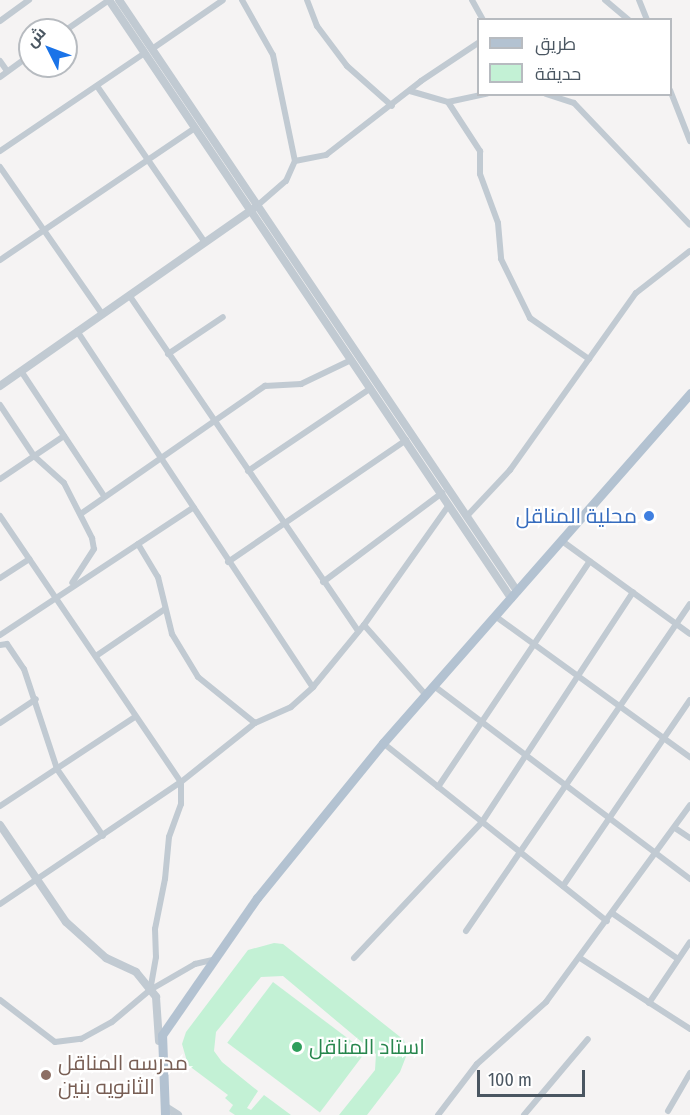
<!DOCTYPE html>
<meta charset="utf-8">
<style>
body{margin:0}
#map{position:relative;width:690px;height:1115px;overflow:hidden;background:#f5f3f3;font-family:"Fira Sans Condensed",Cairo,sans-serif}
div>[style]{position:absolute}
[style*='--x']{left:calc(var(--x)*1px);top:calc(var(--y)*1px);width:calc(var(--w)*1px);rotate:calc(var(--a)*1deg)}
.green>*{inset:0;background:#c3f1d5;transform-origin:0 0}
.minor>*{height:6px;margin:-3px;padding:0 3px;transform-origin:3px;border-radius:3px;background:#c1cad2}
.tertiary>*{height:8px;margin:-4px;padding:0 4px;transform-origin:4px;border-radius:4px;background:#c1cad2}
.primary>*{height:9px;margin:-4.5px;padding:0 4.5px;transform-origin:4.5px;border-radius:4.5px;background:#b3c2d1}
.dots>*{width:16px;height:16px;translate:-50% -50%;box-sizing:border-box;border:3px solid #fff;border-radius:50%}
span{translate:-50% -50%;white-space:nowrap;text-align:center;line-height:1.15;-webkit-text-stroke:4.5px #fff;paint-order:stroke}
.shop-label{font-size:21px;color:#366cbe}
.right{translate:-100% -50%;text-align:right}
.leisure-label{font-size:21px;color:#27864d}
.left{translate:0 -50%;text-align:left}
.education-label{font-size:21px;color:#785e54}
.legend{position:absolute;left:477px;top:18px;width:195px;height:78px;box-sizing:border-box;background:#fff;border:2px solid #b7bbc0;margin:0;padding:8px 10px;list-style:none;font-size:18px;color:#4a5661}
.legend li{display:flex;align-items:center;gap:12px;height:30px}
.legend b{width:30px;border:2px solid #b7bbc0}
.north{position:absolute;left:18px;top:18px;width:60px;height:60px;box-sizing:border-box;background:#fff;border:2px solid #b7bbc0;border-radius:50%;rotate:312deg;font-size:16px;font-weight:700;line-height:24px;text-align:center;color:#4a5661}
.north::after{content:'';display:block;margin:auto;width:21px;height:27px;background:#1a73e8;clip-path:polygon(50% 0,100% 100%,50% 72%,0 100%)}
.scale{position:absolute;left:477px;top:1070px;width:108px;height:27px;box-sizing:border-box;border:3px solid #4a5661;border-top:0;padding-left:8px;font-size:18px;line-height:21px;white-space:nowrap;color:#4a5661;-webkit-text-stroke:4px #fff;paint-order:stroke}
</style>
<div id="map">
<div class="green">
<i style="clip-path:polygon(274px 943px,283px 944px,404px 1040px,407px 1054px,400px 1072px,367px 1115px,339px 1115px,375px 1070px,376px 1054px,283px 976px,261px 977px,216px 1032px,214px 1051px,222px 1062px,258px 1091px,247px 1108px,251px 1110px,264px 1095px,291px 1115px,235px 1115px,229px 1111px,233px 1105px,225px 1098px,228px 1095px,188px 1065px,182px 1044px,186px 1032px,248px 950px)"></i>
<i style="left:273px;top:982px;width:116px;height:76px;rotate:37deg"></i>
</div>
<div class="minor">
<i style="--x:242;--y:0;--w:63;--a:60.6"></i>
<i style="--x:273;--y:55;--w:108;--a:78.3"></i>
<i style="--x:307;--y:0;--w:28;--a:69"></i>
<i style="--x:317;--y:26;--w:50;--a:53.1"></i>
<i style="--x:347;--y:66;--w:60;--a:41.6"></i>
<i style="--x:472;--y:0;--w:23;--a:61"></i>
<i style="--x:605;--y:0;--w:31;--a:40"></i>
<i style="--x:639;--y:0;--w:22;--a:68"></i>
<i style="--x:0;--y:21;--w:36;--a:-36"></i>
<i style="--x:66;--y:30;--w:52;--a:-34.9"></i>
<i style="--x:152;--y:49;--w:86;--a:-34.6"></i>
<i style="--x:0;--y:61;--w:12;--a:55"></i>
<i style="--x:0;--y:77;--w:37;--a:-36"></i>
<i style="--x:97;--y:86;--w:188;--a:55.4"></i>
<i style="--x:670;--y:90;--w:55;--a:68.6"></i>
<i style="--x:410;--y:91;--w:40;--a:16"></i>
<i style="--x:448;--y:102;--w:40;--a:-12"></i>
<i style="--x:546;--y:94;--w:29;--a:18"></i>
<i style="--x:574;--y:103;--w:168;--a:46.4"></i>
<i style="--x:448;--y:102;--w:59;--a:56.9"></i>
<i style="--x:480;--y:151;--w:23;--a:90"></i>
<i style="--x:480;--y:174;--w:52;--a:69.8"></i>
<i style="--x:498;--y:223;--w:36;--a:85"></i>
<i style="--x:501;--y:259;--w:66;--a:63.8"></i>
<i style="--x:530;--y:318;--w:72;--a:34.8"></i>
<i style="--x:0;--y:151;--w:175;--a:-34.1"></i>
<i style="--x:0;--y:167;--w:179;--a:55.2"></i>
<i style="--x:258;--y:205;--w:37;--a:-41"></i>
<i style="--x:286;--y:181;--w:22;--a:-66"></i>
<i style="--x:295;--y:161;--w:32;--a:-11"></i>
<i style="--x:326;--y:155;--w:120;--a:-37.9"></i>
<i style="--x:421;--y:81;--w:69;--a:-33.7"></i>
<i style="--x:0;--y:260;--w:235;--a:-34.1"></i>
<i style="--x:129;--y:295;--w:407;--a:55.7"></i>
<i style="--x:77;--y:331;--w:427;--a:56.5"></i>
<i style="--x:168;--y:354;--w:66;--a:-33.9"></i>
<i style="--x:21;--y:371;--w:150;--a:56.4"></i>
<i style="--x:0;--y:405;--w:61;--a:56.3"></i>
<i style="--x:34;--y:456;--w:40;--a:42"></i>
<i style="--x:64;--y:483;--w:62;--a:63"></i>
<i style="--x:92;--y:538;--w:11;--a:80"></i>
<i style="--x:94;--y:549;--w:40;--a:122.9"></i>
<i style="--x:248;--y:471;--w:148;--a:-34"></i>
<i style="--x:0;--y:479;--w:77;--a:-33.9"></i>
<i style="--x:82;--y:513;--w:223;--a:-34.8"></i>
<i style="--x:265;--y:386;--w:36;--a:-3"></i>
<i style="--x:301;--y:384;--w:55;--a:-25.6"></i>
<i style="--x:0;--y:516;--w:322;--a:55.8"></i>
<i style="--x:181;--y:782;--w:22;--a:90"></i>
<i style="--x:181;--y:804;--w:35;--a:110"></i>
<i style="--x:169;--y:837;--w:42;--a:95.4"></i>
<i style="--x:165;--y:879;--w:51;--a:101.3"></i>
<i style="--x:155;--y:929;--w:28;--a:88"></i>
<i style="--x:156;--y:957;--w:34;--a:100"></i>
<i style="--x:467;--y:516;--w:63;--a:-46.9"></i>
<i style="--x:510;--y:470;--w:217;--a:-54.6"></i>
<i style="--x:636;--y:293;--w:68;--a:-37.9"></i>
<i style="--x:562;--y:541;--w:158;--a:36"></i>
<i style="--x:138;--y:544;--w:39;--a:59"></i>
<i style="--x:158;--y:577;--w:59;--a:76.2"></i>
<i style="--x:172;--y:634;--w:50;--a:58.8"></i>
<i style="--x:198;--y:677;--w:73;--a:38.9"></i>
<i style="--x:228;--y:562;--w:216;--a:-34.4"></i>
<i style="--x:0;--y:578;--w:35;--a:-33"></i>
<i style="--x:323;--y:582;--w:149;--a:-36.8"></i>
<i style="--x:495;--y:616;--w:241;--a:35.9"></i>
<i style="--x:364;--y:625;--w:94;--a:48.5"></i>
<i style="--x:0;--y:635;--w:232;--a:-33.4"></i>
<i style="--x:0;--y:645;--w:7;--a:-8"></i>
<i style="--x:7;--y:644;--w:30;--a:56"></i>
<i style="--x:24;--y:669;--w:105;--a:71.7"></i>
<i style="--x:57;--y:769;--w:81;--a:55.5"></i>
<i style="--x:96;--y:656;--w:83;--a:-34.3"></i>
<i style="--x:434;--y:686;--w:321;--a:37"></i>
<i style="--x:0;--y:723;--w:43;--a:-33.7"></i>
<i style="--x:383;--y:743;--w:286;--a:38.5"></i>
<i style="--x:438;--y:787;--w:272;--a:-56.1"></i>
<i style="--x:0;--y:806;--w:162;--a:-33.4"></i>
<i style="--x:675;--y:828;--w:18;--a:34"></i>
<i style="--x:563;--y:886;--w:225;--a:-55.7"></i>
<i style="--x:0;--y:904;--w:218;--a:-34"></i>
<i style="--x:181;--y:782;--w:95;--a:-38.6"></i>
<i style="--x:255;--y:723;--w:39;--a:-24"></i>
<i style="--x:291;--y:707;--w:30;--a:-42"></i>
<i style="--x:313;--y:687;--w:80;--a:-50.6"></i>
<i style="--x:364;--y:625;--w:147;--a:-54.7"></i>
<i style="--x:612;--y:913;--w:80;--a:34.9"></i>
<i style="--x:466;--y:931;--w:396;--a:-55.6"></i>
<i style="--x:354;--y:958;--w:187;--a:-46.7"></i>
<i style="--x:482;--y:822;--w:275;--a:-56.7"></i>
<i style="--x:580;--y:958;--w:131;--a:32.8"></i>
<i style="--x:0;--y:1000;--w:69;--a:37.4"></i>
<i style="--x:55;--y:1042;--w:26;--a:-7"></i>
<i style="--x:81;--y:1039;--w:35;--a:-29"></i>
<i style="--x:112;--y:1022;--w:50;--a:-40.1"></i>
<i style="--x:150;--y:990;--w:52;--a:-30"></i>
<i style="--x:195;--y:964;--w:18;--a:-13"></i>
<i style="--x:649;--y:1003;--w:73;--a:-56.1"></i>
<i style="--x:668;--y:1111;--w:44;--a:-59.9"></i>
<i style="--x:438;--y:1115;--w:64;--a:-52.6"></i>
<i style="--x:477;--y:1064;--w:93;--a:-41.9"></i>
<i style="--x:546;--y:1002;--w:244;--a:-53.8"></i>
<i style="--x:524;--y:1115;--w:99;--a:-49.9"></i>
</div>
<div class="tertiary">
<i style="--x:109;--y:0;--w:721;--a:56.09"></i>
<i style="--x:119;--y:0;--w:713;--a:56.04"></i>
<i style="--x:0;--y:386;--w:310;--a:-35"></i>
<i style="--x:0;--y:825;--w:117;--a:55.8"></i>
<i style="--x:66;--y:922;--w:54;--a:42"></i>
<i style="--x:106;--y:958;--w:33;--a:25"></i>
<i style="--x:136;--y:972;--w:32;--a:51"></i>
<i style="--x:156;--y:997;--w:44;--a:86.1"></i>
<i style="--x:167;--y:1108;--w:13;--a:32"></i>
</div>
<div class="primary">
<i style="--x:165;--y:1115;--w:80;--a:-92.1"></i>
<i style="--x:162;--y:1035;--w:167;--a:-55.3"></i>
<i style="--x:257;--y:898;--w:200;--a:-50.9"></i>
<i style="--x:383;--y:743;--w:466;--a:-48.7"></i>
</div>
<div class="dots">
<i style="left:649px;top:516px;background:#3f7fe0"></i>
<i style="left:297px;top:1047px;background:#2e9e5b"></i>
<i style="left:46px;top:1075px;background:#8d6e63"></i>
</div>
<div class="shop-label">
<span class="right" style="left:637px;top:516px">محلية المناقل</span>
</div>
<div class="leisure-label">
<span class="left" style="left:309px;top:1047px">استاد المناقل</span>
</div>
<div class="education-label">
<span class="left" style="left:58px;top:1075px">مدرسه المناقل<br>الثانويه بنين</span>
</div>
<ul class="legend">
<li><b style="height:8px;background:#b3c2d1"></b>طريق</li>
<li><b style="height:16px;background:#c3f1d5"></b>حديقة</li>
</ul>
<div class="north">ش</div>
<div class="scale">100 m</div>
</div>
